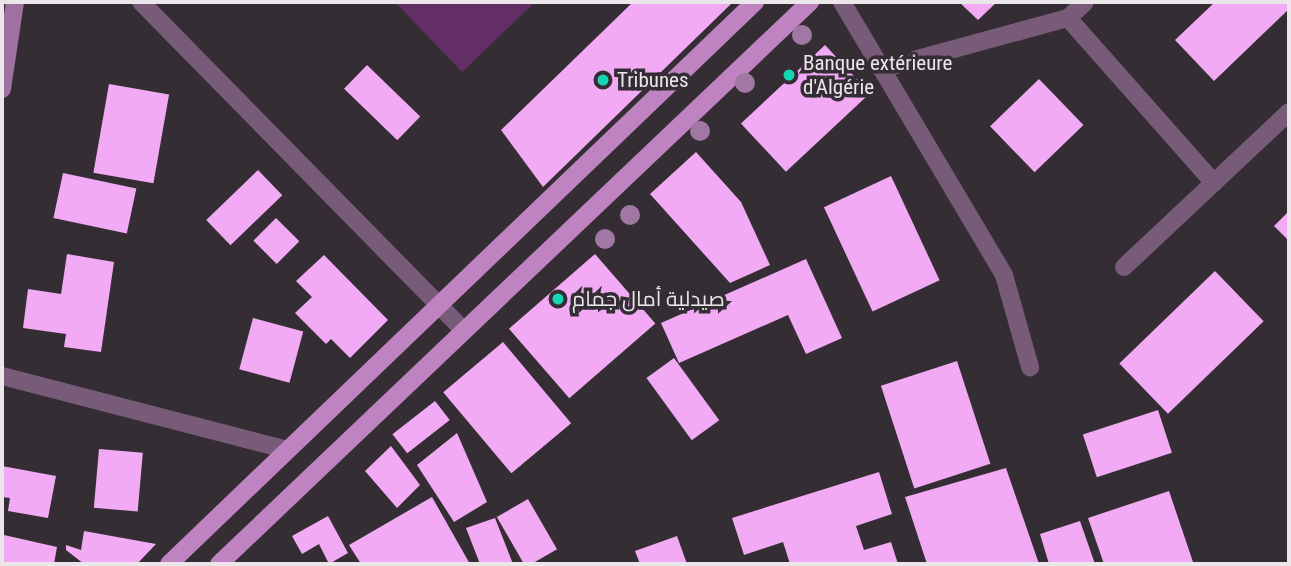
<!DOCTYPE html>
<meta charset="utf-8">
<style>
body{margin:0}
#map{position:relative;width:1291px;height:566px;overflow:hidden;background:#342e34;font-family:"Roboto Condensed",Cairo,sans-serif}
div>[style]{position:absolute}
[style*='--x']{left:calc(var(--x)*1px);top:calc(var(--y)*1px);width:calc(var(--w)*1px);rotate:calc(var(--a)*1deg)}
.green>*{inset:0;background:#632e65}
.building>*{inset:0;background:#f2aaf5;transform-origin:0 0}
.street>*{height:18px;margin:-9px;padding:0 9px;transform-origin:9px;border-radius:9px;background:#775b78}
.secondary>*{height:18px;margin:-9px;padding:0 9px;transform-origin:9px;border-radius:9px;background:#9f71a1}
.primary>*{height:18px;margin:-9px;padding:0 9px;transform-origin:9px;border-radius:9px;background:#be83c0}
.trees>*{width:20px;height:20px;margin:-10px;border-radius:50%;background:#a177a3}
.dots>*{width:19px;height:19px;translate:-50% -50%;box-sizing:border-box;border:4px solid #342e34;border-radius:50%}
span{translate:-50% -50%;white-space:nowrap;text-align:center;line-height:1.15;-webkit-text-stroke:7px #342e34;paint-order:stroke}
.poi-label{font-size:21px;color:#eae6ea}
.left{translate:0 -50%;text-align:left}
.frame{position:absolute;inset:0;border:4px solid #eae6ea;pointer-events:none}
</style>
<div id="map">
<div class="green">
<i style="clip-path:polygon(395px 2px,535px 2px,462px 72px)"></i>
</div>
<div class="building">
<i style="clip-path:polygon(633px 2px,733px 2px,543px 187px,501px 130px)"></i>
<i style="clip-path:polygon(959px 2px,997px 2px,978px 20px)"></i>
<i style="clip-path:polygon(1215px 2px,1289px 2px,1289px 9px,1214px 81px,1175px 40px)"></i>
<i style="left:825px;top:45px;width:66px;height:115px;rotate:47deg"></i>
<i style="left:367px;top:65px;width:74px;height:33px;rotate:44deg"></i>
<i style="left:1039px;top:79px;width:64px;height:68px;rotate:46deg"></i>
<i style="left:109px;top:84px;width:61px;height:90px;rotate:10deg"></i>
<i style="clip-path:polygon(696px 152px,741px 202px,770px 265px,730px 283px,650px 194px)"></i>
<i style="left:258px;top:170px;width:35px;height:72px;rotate:46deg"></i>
<i style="left:63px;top:173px;width:75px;height:46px;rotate:12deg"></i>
<i style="left:891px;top:176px;width:115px;height:74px;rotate:65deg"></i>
<i style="clip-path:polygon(1289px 211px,1289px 241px,1274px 226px)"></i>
<i style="left:276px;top:218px;width:33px;height:32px;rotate:45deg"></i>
<i style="clip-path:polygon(67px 254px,114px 262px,101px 352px,64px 347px,66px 334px,23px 328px,28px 289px,61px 294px)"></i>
<i style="left:595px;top:254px;width:92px;height:114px;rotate:49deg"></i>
<i style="clip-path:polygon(324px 255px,388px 320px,350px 358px,331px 339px,326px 344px,295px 313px,312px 297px,296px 281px)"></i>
<i style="clip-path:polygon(806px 259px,842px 338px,806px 354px,788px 315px,679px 363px,661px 323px)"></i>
<i style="left:1215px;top:271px;width:70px;height:133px;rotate:46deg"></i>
<i style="left:253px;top:318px;width:52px;height:53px;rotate:15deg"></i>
<i style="left:503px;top:342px;width:106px;height:78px;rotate:50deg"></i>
<i style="left:674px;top:358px;width:77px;height:34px;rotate:54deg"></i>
<i style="left:957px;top:361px;width:108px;height:80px;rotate:72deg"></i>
<i style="left:435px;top:401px;width:24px;height:54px;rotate:52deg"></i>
<i style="left:1158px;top:410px;width:45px;height:79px;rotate:72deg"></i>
<i style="clip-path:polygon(457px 433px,487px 502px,454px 522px,417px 465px)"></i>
<i style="clip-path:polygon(391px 446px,420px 485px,397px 508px,365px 471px)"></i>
<i style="left:99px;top:449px;width:44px;height:59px;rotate:5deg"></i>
<i style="clip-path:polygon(2px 466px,56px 476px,48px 518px,8px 511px,10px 498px,2px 497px)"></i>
<i style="clip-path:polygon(1006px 468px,1039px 564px,927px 564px,905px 497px)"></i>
<i style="clip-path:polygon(879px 472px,892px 514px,856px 526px,864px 550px,891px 542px,898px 564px,790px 564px,783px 542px,744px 555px,732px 518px)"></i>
<i style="clip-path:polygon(1169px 491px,1193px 562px,1104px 564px,1088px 518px)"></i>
<i style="clip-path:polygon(432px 497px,470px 564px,361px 564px,349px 545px)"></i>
<i style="left:528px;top:499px;width:58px;height:36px;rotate:60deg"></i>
<i style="clip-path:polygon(328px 516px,348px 553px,329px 564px,319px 544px,302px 554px,292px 536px)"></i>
<i style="clip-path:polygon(495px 518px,513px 564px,480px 564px,466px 528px)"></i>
<i style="clip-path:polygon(1080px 521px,1095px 564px,1049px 564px,1040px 534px)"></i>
<i style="clip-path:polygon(84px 531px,156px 544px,137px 564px,84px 564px,66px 550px,66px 545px,81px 550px)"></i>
<i style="clip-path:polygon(4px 535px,57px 547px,54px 564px,2px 564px)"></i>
<i style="clip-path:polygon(677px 536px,687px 564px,640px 564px,635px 551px)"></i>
</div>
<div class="street">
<i style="--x:141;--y:2;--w:461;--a:45.5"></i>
<i style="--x:842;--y:2;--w:317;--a:59.3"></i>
<i style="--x:1004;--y:275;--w:96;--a:74.2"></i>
<i style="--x:1068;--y:18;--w:23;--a:-43"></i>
<i style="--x:881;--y:69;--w:194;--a:-15.3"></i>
<i style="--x:1068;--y:18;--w:220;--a:48.5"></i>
<i style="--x:1124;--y:267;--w:226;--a:-43.2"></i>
<i style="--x:2;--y:376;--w:295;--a:14.5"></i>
</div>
<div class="secondary">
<i style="--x:2;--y:89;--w:88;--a:-81.5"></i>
</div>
<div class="primary">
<i style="--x:169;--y:564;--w:812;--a:-43.8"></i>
<i style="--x:219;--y:564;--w:816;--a:-43.56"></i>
</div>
<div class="trees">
<i style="left:802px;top:35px"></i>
<i style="left:745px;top:83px"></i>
<i style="left:700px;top:131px"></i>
<i style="left:630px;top:215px"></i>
<i style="left:605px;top:239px"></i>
</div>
<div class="dots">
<i style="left:789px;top:75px;background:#15d5b3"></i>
<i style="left:603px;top:80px;background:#15d5b3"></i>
<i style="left:558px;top:299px;background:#15d5b3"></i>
</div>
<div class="poi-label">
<span class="left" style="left:803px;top:75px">Banque extérieure<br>d'Algérie</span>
<span class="left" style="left:617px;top:80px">Tribunes</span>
<span class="left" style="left:572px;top:299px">صيدلية أمال جمام</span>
</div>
<div class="frame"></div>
</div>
